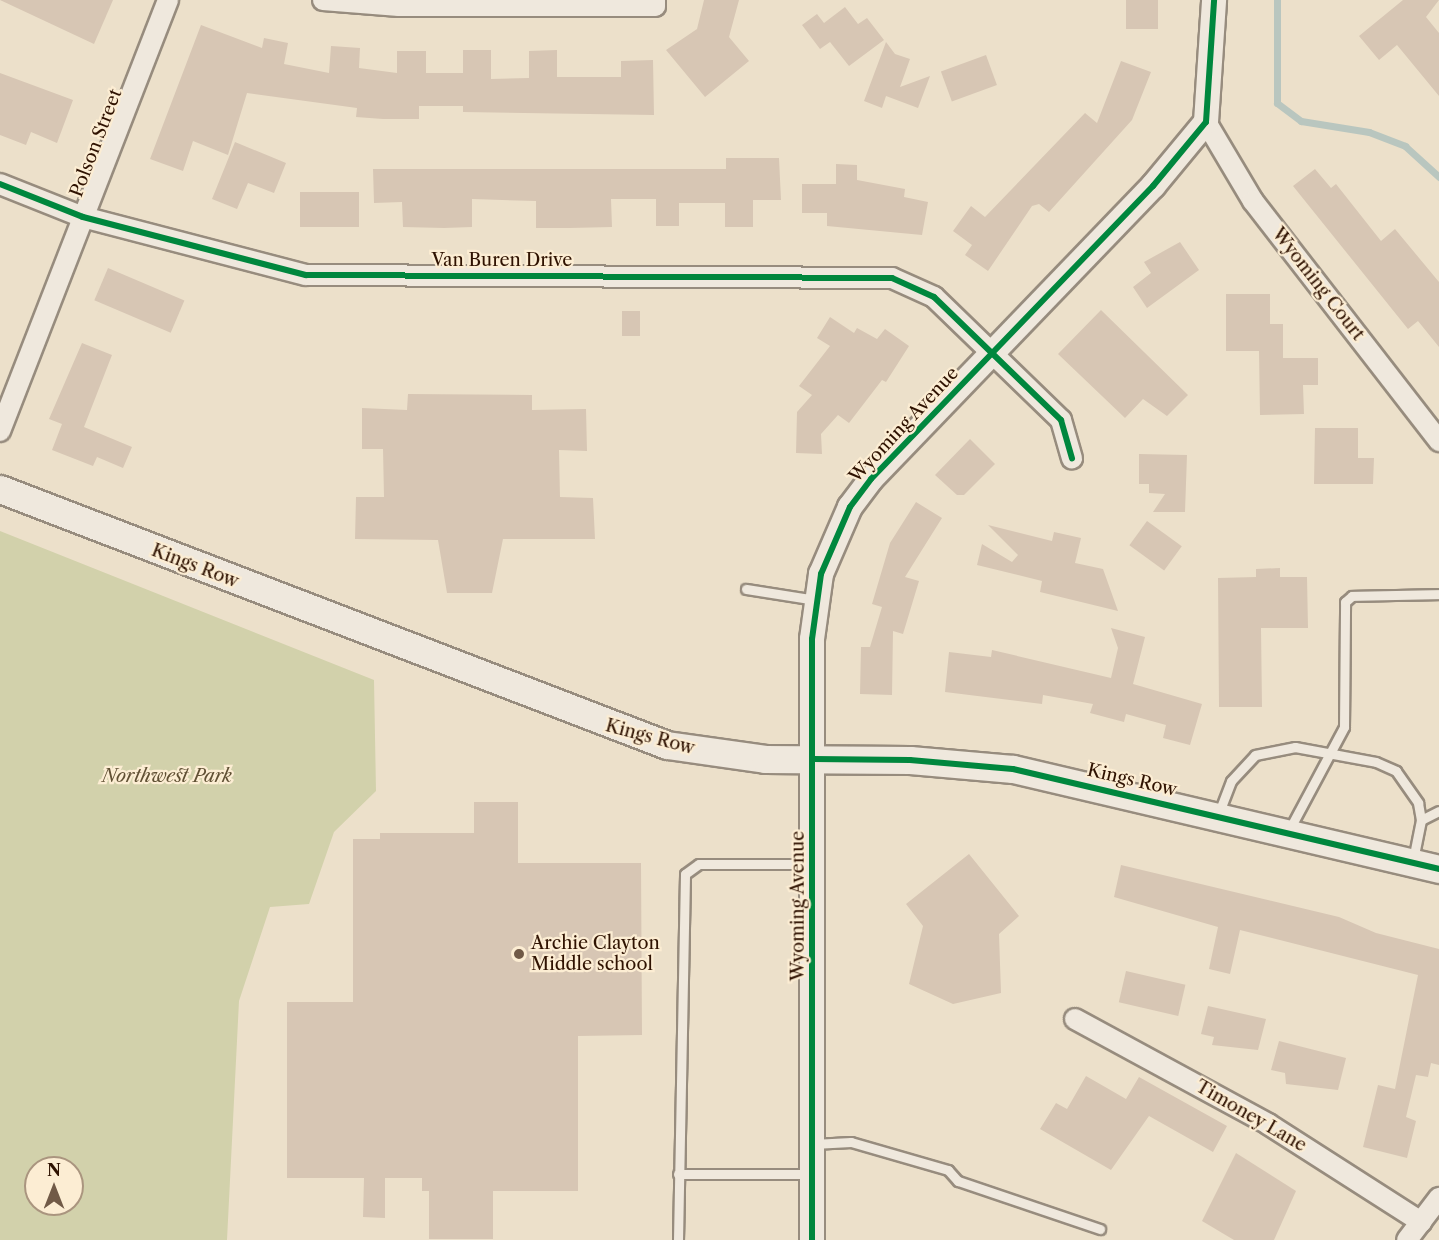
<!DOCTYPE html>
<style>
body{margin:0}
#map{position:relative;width:1439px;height:1240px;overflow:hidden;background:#ece0ca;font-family:"Libre Caslon Text",serif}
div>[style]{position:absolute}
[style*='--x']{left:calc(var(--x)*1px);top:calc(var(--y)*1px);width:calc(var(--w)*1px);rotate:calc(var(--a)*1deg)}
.green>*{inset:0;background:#d2d1ab}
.stream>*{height:7px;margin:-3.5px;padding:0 3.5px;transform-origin:3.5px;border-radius:3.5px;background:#b9c6bf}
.building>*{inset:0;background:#d7c6b4;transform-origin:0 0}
.roads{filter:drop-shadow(2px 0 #978c7e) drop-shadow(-2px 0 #978c7e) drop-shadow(0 2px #978c7e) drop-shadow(0 -2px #978c7e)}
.service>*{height:9px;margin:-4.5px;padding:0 4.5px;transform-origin:4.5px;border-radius:4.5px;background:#efe8dd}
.minor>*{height:20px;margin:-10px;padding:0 10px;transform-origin:10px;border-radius:10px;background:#efe8dd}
.tertiary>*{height:24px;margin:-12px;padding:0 12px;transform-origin:12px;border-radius:12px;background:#efe8dd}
.secondary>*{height:27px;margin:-13.5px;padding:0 13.5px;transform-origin:13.5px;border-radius:13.5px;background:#efe8dd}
.cycleway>*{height:6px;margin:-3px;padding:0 3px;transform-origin:3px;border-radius:3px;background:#00873e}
.dots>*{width:16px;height:16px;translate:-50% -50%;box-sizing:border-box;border:3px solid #fcedd3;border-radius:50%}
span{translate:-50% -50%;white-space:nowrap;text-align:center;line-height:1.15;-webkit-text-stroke:4.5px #fcedd3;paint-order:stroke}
.street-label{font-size:18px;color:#2f1201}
.park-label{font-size:18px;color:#605034;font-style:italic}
.poi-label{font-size:18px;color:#2f1201}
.left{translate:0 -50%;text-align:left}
.north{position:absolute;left:24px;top:1156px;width:60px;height:60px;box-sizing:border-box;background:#fcedd3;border:2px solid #aa957f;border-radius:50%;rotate:0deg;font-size:16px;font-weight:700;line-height:24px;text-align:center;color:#2f1201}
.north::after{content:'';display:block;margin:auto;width:21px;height:27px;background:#715a47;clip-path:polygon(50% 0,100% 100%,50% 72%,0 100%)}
</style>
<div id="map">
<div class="green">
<i style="clip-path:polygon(evenodd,0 531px,374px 680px,376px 791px,334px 832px,309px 904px,270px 907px,239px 1001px,227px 1240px,0 1240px,0 531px,36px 1168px,72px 1168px,72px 1204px,36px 1204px,36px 1168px)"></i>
</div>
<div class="stream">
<i style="--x:1277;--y:0;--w:103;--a:90"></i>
<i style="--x:1277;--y:103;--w:30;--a:37"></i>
<i style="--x:1301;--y:121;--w:69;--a:9.2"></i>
<i style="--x:1369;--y:132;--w:39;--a:21"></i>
<i style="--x:1405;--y:146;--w:46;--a:42.4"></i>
</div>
<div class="building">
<i style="clip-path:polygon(0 0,113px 0,94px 44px)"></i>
<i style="clip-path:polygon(704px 0,739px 0,729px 37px,749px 61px,705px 97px,666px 50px,697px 29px)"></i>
<i style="left:1126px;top:0;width:32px;height:29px"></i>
<i style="clip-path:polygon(1403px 0,1439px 0,1426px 17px,1439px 33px,1439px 96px,1397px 45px,1379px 60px,1359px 36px)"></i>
<i style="clip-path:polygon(845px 7px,858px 24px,867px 18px,884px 40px,849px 66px,830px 42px,820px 49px,802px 25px,817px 14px,824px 23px)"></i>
<i style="clip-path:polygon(201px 25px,262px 48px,264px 38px,288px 43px,284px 64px,329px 73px,331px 46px,360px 48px,359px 68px,397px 73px,397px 51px,426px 51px,426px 73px,463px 73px,463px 50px,491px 50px,491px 79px,529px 78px,529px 51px,557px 50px,557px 77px,621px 77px,621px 61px,653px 60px,654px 115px,463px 112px,463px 106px,419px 106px,419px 119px,383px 119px,356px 117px,357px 108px,247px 93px,228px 155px,193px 141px,183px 171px,150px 159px)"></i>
<i style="clip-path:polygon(886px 42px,895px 54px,910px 59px,900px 87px,930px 76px,918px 108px,886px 96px,882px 108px,864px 101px)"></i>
<i style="left:986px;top:55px;width:32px;height:48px;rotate:70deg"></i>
<i style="clip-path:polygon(1121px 61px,1151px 72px,1132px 120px,1049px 212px,1039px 204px,1032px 206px,988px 271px,965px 255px,972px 245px,953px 231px,971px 206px,985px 217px,1085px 113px,1097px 123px)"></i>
<i style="clip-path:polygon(0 73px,73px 100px,57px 143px,31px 132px,26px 145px,0 135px)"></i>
<i style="clip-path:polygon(235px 142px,286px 163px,274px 193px,248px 183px,237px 209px,212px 199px)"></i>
<i style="clip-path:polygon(726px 158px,779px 158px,781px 200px,753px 200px,753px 227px,725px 227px,725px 203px,679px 203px,679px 226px,656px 226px,656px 199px,611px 199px,612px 227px,570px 228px,536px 228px,536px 201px,472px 199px,472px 227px,444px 228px,403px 227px,402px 202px,374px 203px,373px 169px,726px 169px)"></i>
<i style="clip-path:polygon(836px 164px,857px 165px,857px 180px,905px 189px,904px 197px,928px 202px,922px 235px,827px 226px,827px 213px,802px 213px,802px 184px,836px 184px)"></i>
<i style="clip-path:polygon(1315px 169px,1331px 188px,1336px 184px,1381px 241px,1395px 229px,1439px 282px,1439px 347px,1418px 321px,1408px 329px,1293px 186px)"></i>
<i style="left:300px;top:192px;width:59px;height:35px"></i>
<i style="clip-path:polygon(1180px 242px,1199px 270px,1147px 308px,1133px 287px,1151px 273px,1144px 262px)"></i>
<i style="left:108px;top:268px;width:83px;height:35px;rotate:23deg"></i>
<i style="clip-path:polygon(1226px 294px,1270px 294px,1270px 324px,1283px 324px,1283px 358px,1318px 358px,1318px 385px,1303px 385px,1304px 414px,1260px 415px,1259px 351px,1226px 351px)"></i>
<i style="clip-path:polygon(1101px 310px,1188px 395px,1167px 416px,1143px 399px,1125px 418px,1058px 354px)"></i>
<i style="left:622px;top:311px;width:18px;height:25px"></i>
<i style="clip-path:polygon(830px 317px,854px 333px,857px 328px,877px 339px,885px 329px,909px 346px,886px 382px,882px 380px,849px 423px,838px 415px,821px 434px,822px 454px,796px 453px,797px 412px,812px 395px,799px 386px,830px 346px,817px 338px)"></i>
<i style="clip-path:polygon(82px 343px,112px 355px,84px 427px,132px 447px,123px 468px,97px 457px,93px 466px,52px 450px,62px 424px,49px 419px)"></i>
<i style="clip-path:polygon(408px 394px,532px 395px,532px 410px,586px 409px,587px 451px,559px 450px,560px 497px,593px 498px,595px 539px,503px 539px,492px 593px,447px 593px,438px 540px,355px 539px,356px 497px,384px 497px,383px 449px,362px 449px,362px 408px,407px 410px)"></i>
<i style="clip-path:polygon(1315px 428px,1358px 428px,1358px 458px,1374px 458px,1373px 484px,1314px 484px)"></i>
<i style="clip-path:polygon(970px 439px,995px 464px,964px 495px,957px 495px,935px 475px)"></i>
<i style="clip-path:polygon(1139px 454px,1187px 455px,1185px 512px,1153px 512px,1165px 494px,1149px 493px,1149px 484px,1139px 484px)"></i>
<i style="clip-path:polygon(916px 502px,942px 518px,905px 577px,919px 581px,903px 634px,893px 631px,892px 695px,860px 694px,861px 647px,870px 647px,882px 607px,872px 604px,890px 543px)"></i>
<i style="left:1147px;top:521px;width:43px;height:30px;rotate:36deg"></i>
<i style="clip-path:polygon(988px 525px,1052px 541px,1054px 532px,1081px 538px,1075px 563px,1103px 569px,1118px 611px,1040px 592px,1042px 581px,977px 565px,982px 544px,1012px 562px,1018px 555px)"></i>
<i style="clip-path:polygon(1280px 568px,1280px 577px,1307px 577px,1308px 628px,1261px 628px,1262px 707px,1219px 707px,1218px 578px,1256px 577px,1256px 569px)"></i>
<i style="clip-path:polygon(1111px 628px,1145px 637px,1133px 684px,1202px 704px,1190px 745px,1163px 738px,1166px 725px,1126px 714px,1124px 722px,1090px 713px,1093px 704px,1043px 695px,1042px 704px,945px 692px,949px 652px,991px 657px,992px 650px,1111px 678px,1118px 648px)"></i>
<i style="clip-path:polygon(474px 802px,518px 802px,518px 863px,641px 863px,642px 1035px,578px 1036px,578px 1191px,493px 1191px,493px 1239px,429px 1239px,429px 1191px,422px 1191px,422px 1178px,385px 1178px,385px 1218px,363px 1217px,364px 1178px,287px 1178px,287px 1002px,353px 1002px,353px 839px,380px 839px,380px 833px,474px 833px)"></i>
<i style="clip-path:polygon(969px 854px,1019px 916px,999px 934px,1001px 993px,953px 1004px,909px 984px,923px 926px,906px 904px)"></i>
<i style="clip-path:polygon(1121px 865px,1339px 917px,1376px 933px,1439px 949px,1439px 1065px,1431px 1063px,1428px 1077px,1416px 1075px,1406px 1117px,1416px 1121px,1407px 1158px,1363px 1147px,1378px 1085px,1395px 1089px,1418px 975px,1240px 930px,1230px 974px,1209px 969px,1218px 927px,1114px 897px)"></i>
<i style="left:1126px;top:971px;width:61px;height:32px;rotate:13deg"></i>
<i style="clip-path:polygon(1208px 1006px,1266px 1019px,1258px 1050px,1212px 1045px,1214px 1037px,1201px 1034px)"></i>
<i style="clip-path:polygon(1279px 1041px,1346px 1058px,1338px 1090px,1286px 1084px,1285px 1073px,1271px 1070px)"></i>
<i style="clip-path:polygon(1086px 1076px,1126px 1099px,1139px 1077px,1227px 1126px,1213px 1152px,1149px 1116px,1111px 1170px,1040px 1129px,1056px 1103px,1067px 1109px)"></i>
<i style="clip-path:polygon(1236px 1153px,1296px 1191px,1274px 1240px,1234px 1240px,1202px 1221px)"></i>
</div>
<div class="roads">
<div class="service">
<i style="--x:746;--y:589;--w:71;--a:8.9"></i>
<i style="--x:1218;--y:815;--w:36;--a:-69"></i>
<i style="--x:1231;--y:781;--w:35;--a:-47"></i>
<i style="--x:1255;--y:755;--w:41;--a:-11.3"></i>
<i style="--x:1295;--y:747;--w:82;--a:10.5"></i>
<i style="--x:1376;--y:762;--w:22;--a:24"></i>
<i style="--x:1396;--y:771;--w:39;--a:55"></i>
<i style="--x:1418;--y:803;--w:17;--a:80"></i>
<i style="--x:1421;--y:820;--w:41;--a:101.3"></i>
<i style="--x:1421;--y:820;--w:20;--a:-27"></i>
<i style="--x:1289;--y:830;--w:117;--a:-61.9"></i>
<i style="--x:1344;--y:727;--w:125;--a:-89.5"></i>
<i style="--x:1345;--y:602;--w:9;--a:-41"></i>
<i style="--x:1352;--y:596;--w:87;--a:-1.3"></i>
<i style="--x:813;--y:1144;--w:38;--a:-3"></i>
<i style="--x:851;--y:1142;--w:101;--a:16.1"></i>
<i style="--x:948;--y:1170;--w:15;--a:48"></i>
<i style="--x:958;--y:1181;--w:150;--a:18.7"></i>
<i style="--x:678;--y:1174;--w:133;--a:0"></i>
<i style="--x:678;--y:1240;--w:366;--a:-88.9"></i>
<i style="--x:685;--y:874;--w:17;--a:-36"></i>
<i style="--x:699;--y:864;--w:111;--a:0"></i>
</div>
<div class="minor">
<i style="--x:323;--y:0;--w:76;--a:4.5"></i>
<i style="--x:399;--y:6;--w:256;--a:0"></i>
<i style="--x:655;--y:6;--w:6;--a:-90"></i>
<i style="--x:1206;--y:122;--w:92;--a:59.3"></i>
<i style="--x:1253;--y:201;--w:304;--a:52.2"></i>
<i style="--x:0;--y:184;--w:89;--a:21.7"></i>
<i style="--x:83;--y:217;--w:230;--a:14.6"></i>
<i style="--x:306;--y:275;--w:586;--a:0.29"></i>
<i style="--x:892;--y:278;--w:46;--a:24.3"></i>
<i style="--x:934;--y:297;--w:177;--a:44.1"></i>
<i style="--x:1061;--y:420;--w:40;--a:74"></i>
<i style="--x:0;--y:431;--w:463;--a:-68.7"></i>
<i style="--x:1075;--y:1019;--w:220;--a:28.5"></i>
<i style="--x:1268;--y:1124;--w:182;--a:32.6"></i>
<i style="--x:1407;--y:1240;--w:53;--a:-52.7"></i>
</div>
<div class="tertiary">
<i style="--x:812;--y:1240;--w:601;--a:-90"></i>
<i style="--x:812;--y:639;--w:66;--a:-82.1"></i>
<i style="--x:821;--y:574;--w:73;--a:-66.6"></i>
<i style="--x:850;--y:507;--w:35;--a:-53"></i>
<i style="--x:871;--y:479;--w:407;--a:-46.1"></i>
<i style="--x:1153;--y:186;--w:83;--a:-50.4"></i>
<i style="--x:1206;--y:122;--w:122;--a:-86.2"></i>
</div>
<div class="secondary">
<i style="--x:0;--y:489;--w:714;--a:21"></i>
<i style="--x:667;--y:745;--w:99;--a:8.1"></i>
<i style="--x:765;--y:759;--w:145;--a:0.4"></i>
<i style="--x:910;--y:760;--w:103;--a:5"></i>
<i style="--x:1013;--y:769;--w:438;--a:13.2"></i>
</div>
</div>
<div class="cycleway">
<i style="--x:0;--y:184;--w:89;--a:21.7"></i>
<i style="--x:83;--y:217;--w:230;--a:14.6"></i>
<i style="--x:306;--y:275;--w:586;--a:0.29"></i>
<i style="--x:892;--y:278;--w:46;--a:24.3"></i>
<i style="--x:934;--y:297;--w:177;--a:44.1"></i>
<i style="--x:1061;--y:420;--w:40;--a:74"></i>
<i style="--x:813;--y:759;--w:97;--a:0.6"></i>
<i style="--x:910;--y:760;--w:103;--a:5"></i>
<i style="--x:1013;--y:769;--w:438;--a:13.2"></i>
<i style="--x:812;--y:1240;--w:601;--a:-90"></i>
<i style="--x:812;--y:639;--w:66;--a:-82.1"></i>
<i style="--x:821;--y:574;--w:73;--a:-66.6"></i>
<i style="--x:850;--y:507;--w:35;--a:-53"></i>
<i style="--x:871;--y:479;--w:407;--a:-46.1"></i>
<i style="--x:1153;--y:186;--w:83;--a:-50.4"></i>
<i style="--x:1206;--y:122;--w:122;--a:-86.2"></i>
</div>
<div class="dots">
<i style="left:519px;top:954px;background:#715a47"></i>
</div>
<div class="street-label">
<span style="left:96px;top:143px;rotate:-69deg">Polson Street</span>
<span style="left:502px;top:260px">Van Buren Drive</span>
<span style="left:1318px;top:284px;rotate:52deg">Wyoming Court</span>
<span style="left:904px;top:425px;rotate:-47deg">Wyoming Avenue</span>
<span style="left:195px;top:566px;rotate:21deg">Kings Row</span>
<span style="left:650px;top:737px;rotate:15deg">Kings Row</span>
<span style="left:1132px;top:780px;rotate:13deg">Kings Row</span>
<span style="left:798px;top:906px;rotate:-90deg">Wyoming Avenue</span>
<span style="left:1251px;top:1116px;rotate:30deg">Timoney Lane</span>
</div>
<div class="park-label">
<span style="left:167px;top:776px">Northwest Park</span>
</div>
<div class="poi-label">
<span class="left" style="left:531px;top:954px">Archie Clayton<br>Middle school</span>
</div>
<div class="north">N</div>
</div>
